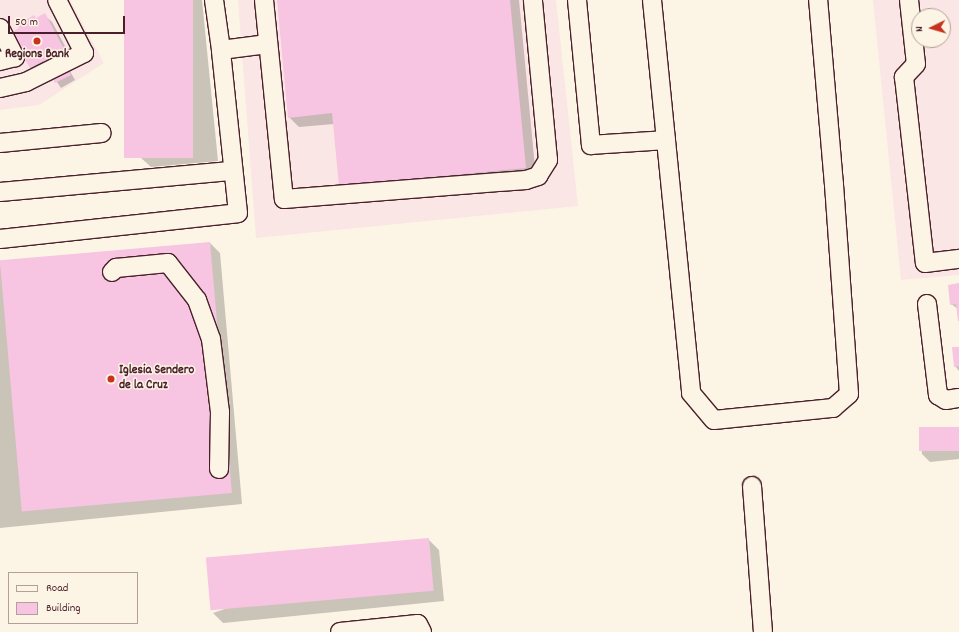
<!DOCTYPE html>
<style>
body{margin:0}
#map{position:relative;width:959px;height:632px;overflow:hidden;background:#fcf5e5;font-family:Dekko,sans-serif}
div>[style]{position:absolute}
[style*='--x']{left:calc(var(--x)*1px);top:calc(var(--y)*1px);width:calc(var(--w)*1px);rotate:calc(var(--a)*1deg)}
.built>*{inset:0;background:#fae6e4}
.shadow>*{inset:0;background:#0003}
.building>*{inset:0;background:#f7c4e2;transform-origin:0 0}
.roads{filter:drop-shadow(1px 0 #4a1f2b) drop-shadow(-1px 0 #4a1f2b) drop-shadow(0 1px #4a1f2b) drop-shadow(0 -1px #4a1f2b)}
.minor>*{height:18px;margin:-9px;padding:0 9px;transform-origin:9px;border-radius:9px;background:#fcf5e5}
.dots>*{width:11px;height:11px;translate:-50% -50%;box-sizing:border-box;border:2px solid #fcf5e5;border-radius:50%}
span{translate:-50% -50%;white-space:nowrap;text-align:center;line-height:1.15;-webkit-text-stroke:3px #fcf5e5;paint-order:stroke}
.poi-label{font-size:13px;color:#4a1f2b;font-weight:700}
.left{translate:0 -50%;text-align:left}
.legend{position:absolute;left:8px;top:572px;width:130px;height:52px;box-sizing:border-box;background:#fcf5e5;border:1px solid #b59f9b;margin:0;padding:5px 7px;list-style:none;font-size:12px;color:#4a1f2b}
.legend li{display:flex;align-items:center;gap:8px;height:20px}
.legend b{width:20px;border:1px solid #b59f9b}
.north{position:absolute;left:911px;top:8px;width:40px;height:40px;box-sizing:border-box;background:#fcf5e5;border:1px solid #b59f9b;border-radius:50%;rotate:265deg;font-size:11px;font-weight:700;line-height:16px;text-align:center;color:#4a1f2b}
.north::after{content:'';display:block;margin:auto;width:14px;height:18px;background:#c8321e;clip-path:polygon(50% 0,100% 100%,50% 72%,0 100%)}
.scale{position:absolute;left:8px;top:16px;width:117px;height:18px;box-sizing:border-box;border:2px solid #4a1f2b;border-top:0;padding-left:5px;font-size:12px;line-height:14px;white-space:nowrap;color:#4a1f2b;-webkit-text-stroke:3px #fcf5e5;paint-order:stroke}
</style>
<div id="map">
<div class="built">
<i style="clip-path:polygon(0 0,70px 0,104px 63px,39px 105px,0 110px)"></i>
<i style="clip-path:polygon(238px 0,556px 0,578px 206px,256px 238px)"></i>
<i style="clip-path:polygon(evenodd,873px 0,959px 0,959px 275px,901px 280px,873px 0,919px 16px,943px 16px,943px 40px,919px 40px,919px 16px)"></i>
</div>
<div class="shadow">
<i style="clip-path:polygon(125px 0,202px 0,218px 161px,151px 167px,140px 157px)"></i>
<i style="clip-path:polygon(278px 0,519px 0,536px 178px,350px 196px,334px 124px,299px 127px,289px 117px)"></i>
<i style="clip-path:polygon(44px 15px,52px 22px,71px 57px,64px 61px,75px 80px,61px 88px,49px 70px,38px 75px,30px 68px,37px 19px)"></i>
<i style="clip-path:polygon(210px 243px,220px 253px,242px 504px,0 528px,0 265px)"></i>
<i style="clip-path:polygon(959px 284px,959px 322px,958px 309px,951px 304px)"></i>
<i style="clip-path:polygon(959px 348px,959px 371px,955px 366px)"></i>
<i style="clip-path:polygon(959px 428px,959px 459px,930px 462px,922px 454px,920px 432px)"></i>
<i style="clip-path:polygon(428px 539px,439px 550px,444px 601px,223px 623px,213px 613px)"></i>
</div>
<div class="building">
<i style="left:124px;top:0;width:69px;height:158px"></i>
<i style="clip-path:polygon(277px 0,510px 0,526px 168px,339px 186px,332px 113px,288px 118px)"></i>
<i style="clip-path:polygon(45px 13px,64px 49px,58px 52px,71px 75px,55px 83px,43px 61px,30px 68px,10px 33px,19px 28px,17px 25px,34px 15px,36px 18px)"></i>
<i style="left:210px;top:242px;width:252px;height:211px;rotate:85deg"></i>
<i style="clip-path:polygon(959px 283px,959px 321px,958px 321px,956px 304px,950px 305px,948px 285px)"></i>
<i style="clip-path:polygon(952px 347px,959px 347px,959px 366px,954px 367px)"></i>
<i style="left:959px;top:427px;width:24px;height:40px;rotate:90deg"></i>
<i style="left:429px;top:538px;width:53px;height:224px;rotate:85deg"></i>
</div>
<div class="roads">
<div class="minor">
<i style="--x:214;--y:0;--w:50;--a:82"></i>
<i style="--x:264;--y:0;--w:200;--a:84.3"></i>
<i style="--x:284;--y:199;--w:243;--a:-4.5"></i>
<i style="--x:526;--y:180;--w:13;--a:-18"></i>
<i style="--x:538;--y:176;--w:19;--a:-58"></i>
<i style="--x:548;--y:160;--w:161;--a:-95.4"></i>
<i style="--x:577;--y:0;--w:146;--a:84.5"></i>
<i style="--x:591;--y:145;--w:75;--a:-3.8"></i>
<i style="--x:652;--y:0;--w:395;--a:84.3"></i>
<i style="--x:691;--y:393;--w:35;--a:50"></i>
<i style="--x:714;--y:420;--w:120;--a:-5.8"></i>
<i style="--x:833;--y:408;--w:21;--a:-41"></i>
<i style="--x:849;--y:394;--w:210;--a:-94.1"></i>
<i style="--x:834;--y:185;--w:186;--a:-94.9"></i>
<i style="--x:909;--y:0;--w:64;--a:83.8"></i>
<i style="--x:916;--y:64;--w:18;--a:133"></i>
<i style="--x:904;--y:77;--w:187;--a:83.6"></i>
<i style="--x:925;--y:263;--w:34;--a:-7"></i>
<i style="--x:0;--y:28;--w:33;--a:63"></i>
<i style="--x:15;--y:57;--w:16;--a:165"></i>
<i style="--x:0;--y:88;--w:27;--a:-13"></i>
<i style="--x:26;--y:82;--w:65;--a:-26.6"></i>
<i style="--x:84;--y:53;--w:59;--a:-117"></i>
<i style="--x:0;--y:143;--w:102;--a:-5.6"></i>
<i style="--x:0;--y:192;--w:234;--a:-5.2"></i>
<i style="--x:0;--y:239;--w:239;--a:-6.2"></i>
<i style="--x:238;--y:213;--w:164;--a:-96"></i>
<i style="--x:221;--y:50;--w:47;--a:-7.3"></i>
<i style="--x:112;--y:272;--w:6;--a:-45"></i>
<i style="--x:116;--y:268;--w:52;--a:-5.5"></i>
<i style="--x:168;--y:263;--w:47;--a:51.9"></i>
<i style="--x:197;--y:300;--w:41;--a:70.3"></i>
<i style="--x:211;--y:339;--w:74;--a:83"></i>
<i style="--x:220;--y:412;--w:57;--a:91"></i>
<i style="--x:927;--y:304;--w:92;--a:83.1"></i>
<i style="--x:938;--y:395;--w:9;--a:32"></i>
<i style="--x:946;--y:400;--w:13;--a:-9"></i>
<i style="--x:752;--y:486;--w:146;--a:85.7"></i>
<i style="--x:340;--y:632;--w:78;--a:-5.9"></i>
<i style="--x:418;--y:624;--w:9;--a:63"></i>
</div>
</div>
<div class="dots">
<i style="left:37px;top:41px;background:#c8321e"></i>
<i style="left:111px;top:379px;background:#c8321e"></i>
</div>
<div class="poi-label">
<span style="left:37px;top:55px">Regions Bank</span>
<span class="left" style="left:119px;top:379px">Iglesia Sendero<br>de la Cruz</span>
</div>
<ul class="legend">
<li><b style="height:5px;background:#fcf5e5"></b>Road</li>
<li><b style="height:11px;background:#f7c4e2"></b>Building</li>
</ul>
<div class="north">N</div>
<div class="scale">50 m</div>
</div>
